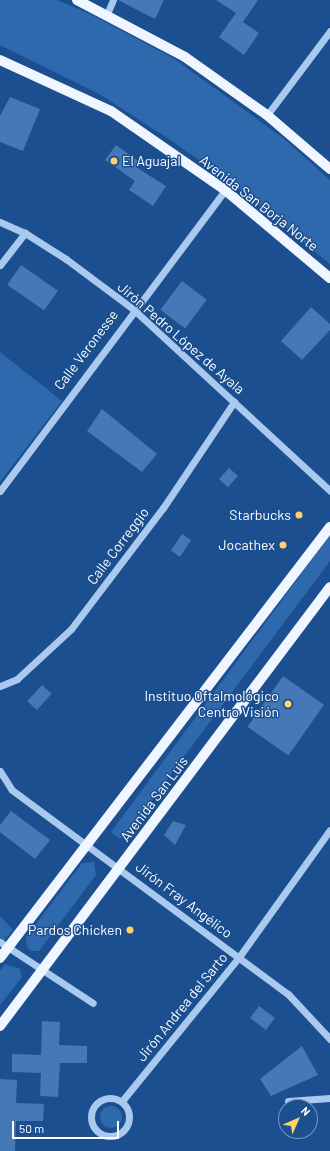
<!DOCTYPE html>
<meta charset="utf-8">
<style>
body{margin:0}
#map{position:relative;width:330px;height:1151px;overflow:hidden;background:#1b4f8f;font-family:Barlow,sans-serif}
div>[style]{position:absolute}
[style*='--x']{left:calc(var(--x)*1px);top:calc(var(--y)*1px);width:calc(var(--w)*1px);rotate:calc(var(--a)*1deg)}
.green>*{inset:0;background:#2e69ad}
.round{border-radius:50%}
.building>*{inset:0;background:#4478b7;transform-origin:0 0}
.minor>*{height:7px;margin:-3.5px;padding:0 3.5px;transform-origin:3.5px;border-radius:3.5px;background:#a9c9ee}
.minor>.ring{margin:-3.5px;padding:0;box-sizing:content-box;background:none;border:7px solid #a9c9ee;border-radius:50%}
.major>*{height:10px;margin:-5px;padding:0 5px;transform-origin:5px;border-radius:5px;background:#f0f6ff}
.dots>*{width:11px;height:11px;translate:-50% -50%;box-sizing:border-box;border:2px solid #1b4f8f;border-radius:50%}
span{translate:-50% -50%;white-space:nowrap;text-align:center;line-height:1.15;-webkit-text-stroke:3px #1b4f8f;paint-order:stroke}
.poi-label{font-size:14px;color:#fff}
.left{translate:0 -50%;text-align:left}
.right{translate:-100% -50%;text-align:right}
.street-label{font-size:14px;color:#fff}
.north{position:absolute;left:278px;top:1099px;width:40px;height:40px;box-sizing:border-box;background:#1b4f8f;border:1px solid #7695bc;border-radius:50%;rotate:45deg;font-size:11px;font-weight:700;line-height:16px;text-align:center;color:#fff}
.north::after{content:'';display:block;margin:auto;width:14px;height:18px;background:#ffd166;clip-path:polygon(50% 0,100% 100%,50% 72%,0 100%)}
.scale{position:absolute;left:12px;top:1121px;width:107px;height:18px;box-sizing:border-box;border:2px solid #fff;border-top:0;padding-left:5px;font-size:12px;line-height:14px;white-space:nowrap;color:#fff;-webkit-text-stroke:3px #1b4f8f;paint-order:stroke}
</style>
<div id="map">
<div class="green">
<i style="clip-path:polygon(0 0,57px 0,88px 13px,173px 58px,283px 138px,330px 180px,330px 264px,234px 185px,172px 141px,101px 95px,0 45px)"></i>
<i style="clip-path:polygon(0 352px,62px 401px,0 482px)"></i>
<i style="clip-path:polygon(330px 535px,330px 561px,124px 837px,120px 839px,111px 832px)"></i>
<i style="clip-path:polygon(94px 862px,96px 875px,39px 951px,31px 951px,27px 947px,26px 937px,82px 863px)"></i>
<i style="clip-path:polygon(0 916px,13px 930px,0 945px)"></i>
<i style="clip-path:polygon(5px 964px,20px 969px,22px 977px,0 1005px,0 971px)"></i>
<i class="round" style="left:100px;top:1106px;width:22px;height:22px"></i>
</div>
<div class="building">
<i style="clip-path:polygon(118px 0,164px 0,155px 19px)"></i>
<i style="clip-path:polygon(216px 0,258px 0,243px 22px,259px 33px,244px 55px,219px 37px,236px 13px)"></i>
<i style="clip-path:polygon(10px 97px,40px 109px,23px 151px,0 142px,0 116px)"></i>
<i style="clip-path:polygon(116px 145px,139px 162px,136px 167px,166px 186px,153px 206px,129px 190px,135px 181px,105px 160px)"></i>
<i style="left:21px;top:265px;width:45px;height:24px;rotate:35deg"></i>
<i style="left:182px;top:281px;width:31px;height:36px;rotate:37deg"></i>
<i style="clip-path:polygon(311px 307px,330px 324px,330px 330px,302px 360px,281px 341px)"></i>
<i style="clip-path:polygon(102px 409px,157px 454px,142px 472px,87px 431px)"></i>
<i style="left:229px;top:468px;width:12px;height:15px;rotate:42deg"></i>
<i style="left:182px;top:534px;width:11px;height:20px;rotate:34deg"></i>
<i style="left:283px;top:676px;width:50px;height:62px;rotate:35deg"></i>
<i style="left:42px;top:685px;width:13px;height:22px;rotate:42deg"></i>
<i style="clip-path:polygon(11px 811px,50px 840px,35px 859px,0 832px,0 825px)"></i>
<i style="clip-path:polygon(173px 821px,186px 825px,175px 845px,164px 835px)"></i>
<i style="left:259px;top:1006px;width:20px;height:15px;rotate:37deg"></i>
<i style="clip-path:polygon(42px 1021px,60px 1022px,59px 1045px,87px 1046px,87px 1063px,60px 1063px,58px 1097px,40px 1096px,41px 1073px,12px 1072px,12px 1054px,41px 1055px)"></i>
<i style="clip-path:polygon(302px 1046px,318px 1075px,271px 1096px,260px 1079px)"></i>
<i style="clip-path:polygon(0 1079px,17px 1080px,16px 1103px,44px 1104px,43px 1121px,16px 1121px,15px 1151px,0 1151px)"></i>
</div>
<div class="minor">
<i style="--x:107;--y:14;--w:15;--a:-67"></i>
<i style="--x:267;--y:115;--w:105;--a:-53.1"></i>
<i style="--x:0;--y:222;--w:27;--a:24"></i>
<i style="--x:25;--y:233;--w:49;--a:32.4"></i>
<i style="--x:66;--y:259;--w:84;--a:36.7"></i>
<i style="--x:133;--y:309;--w:268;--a:42.7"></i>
<i style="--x:0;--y:265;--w:41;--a:-52"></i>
<i style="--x:0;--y:491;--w:376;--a:-53.2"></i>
<i style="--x:0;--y:686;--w:18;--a:-22"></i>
<i style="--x:17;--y:679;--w:74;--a:-42.8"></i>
<i style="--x:71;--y:629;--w:152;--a:-52.8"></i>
<i style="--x:163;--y:508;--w:128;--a:-56.2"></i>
<i style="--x:0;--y:771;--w:22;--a:58"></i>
<i style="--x:12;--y:790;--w:343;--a:36.5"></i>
<i style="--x:288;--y:994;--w:62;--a:47"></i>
<i style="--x:0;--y:942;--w:111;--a:33.3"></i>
<i class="ring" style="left:91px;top:1098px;width:31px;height:31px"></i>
<i style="--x:122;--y:1101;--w:186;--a:-50.9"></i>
<i style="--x:239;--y:957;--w:156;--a:-54.4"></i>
<i style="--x:288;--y:1101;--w:42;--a:-4.1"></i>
</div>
<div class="major">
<i style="--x:77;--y:0;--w:122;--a:27.8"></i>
<i style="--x:185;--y:57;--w:100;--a:35.3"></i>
<i style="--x:267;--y:115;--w:83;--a:40.6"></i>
<i style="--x:0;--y:60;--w:122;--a:24.7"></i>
<i style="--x:111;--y:111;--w:139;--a:34.7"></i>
<i style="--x:225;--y:190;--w:137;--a:40"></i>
<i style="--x:0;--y:958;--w:543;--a:-52.56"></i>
<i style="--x:0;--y:1026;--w:549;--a:-53.07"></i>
</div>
<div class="dots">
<i style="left:114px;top:161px;background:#ffd166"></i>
<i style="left:299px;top:515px;background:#ffd166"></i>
<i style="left:283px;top:545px;background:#ffd166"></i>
<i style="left:288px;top:704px;background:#ffd166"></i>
<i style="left:130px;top:930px;background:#ffd166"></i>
</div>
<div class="poi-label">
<span class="left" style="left:122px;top:161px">El Aguajal</span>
<span class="right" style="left:291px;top:515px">Starbucks</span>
<span class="right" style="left:275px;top:545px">Jocathex</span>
<span class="right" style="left:279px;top:704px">Instituo Oftalmológico<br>Centro Visión</span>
<span class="right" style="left:122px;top:930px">Pardos Chicken</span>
</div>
<div class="street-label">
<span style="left:259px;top:203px;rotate:38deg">Avenida San Borja Norte</span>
<span style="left:181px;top:338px;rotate:41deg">Jirón Pedro López de Ayala</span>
<span style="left:86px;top:350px;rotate:-53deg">Calle Veronesse</span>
<span style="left:118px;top:546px;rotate:-53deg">Calle Correggio</span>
<span style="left:154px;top:799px;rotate:-53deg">Avenida San Luis</span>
<span style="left:184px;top:900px;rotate:37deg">Jirón Fray Angélico</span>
<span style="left:182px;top:1007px;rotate:-51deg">Jirón Andrea del Sarto</span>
</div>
<div class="north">N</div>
<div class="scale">50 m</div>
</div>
